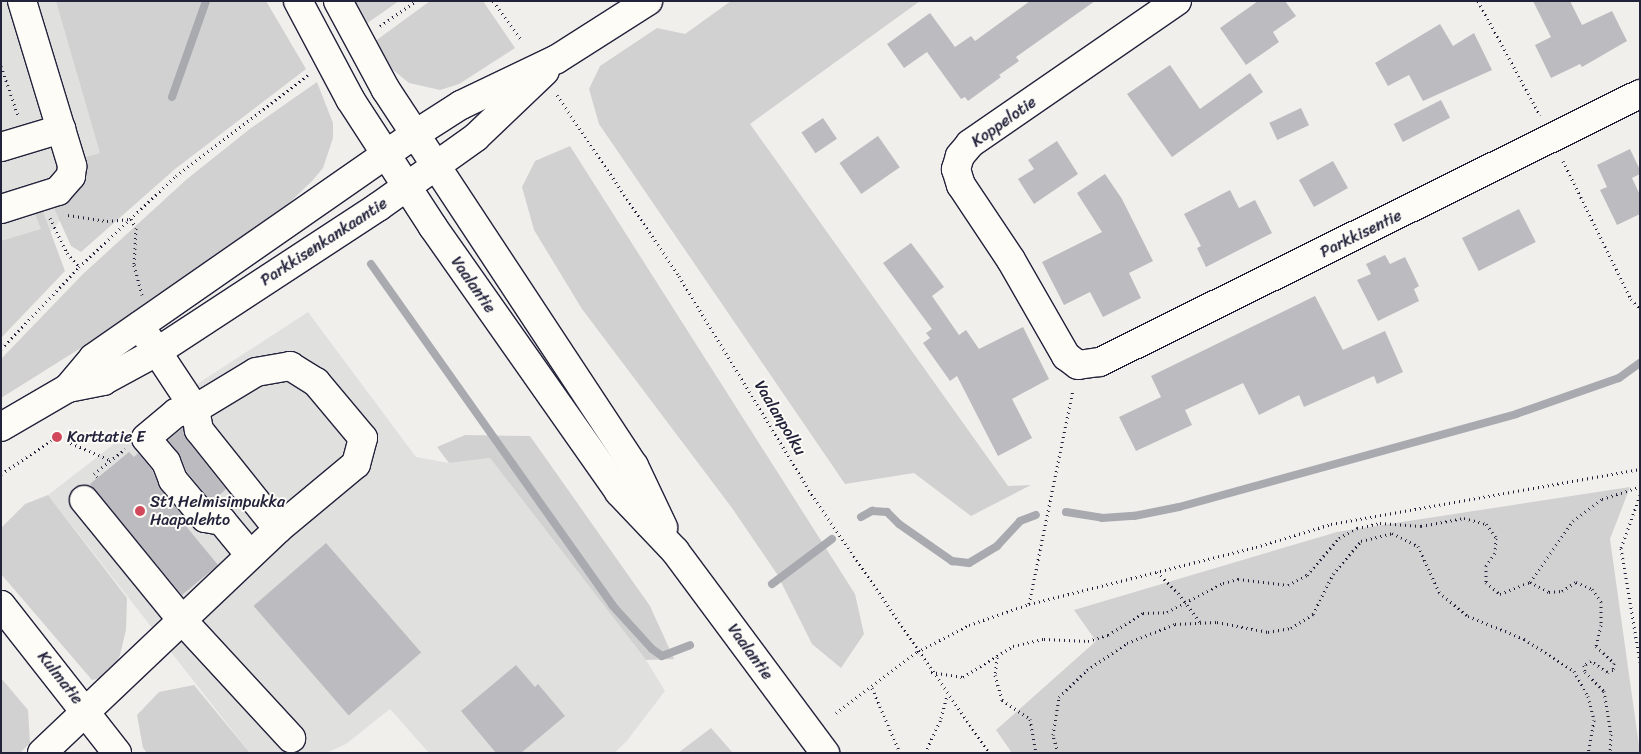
<!DOCTYPE html>
<style>
body{margin:0}
#map{position:relative;width:1641px;height:754px;overflow:hidden;background:#f0efec;font-family:Sriracha,sans-serif}
div>[style]{position:absolute}
[style*='--x']{left:calc(var(--x)*1px);top:calc(var(--y)*1px);width:calc(var(--w)*1px);rotate:calc(var(--a)*1deg)}
.built>*{inset:0;background:#e0e0df}
.green>*{inset:0;background:#d2d1d1}
.stream>*{height:8px;margin:-4px;padding:0 4px;transform-origin:4px;border-radius:4px;background:#a9a9b0}
.building>*{inset:0;background:#bcbcc0;transform-origin:0 0}
.path>*{height:3px;margin-top:-1.5px;transform-origin:0;background:repeating-linear-gradient(90deg,#22223b 0 1px,transparent 0 5px)}
.roads{filter:drop-shadow(1px 0 #22223b) drop-shadow(-1px 0 #22223b) drop-shadow(0 1px #22223b) drop-shadow(0 -1px #22223b)}
.minor>*{height:28px;margin:-14px;padding:0 14px;transform-origin:14px;border-radius:14px;background:#fdfcf7}
.major>*{height:28px;margin:-14px;padding:0 14px;transform-origin:14px;border-radius:14px;background:#fdfcf7}
.dots>*{width:14px;height:14px;translate:-50% -50%;box-sizing:border-box;border:2px solid #fdfcf7;border-radius:50%}
span{translate:-50% -50%;white-space:nowrap;text-align:center;line-height:1.15;-webkit-text-stroke:4px #fdfcf7;paint-order:stroke}
.street-label{font-size:16px;color:#22223b}
.poi-label{font-size:16px;color:#22223b}
.left{translate:0 -50%;text-align:left}
.frame{position:absolute;inset:0;border:2px solid #22223b;pointer-events:none}
</style>
<div id="map">
<div class="built">
<i style="clip-path:polygon(1px 1px,67px 1px,110px 163px,40px 244px,1px 257px)"></i>
<i style="clip-path:polygon(308px 312px,416px 457px,449px 463px,490px 458px,646px 660px,665px 691px,626px 742px,614px 753px,429px 753px,390px 709px,346px 744px,326px 753px,250px 753px,48px 495px,162px 407px)"></i>
</div>
<div class="green">
<i style="clip-path:polygon(56px 1px,266px 1px,306px 69px,175px 169px,81px 252px,71px 246px,53px 206px,78px 190px,82px 181px,83px 158px,100px 153px)"></i>
<i style="clip-path:polygon(353px 1px,399px 1px,366px 24px)"></i>
<i style="clip-path:polygon(430px 1px,483px 1px,515px 48px,459px 84px,440px 90px,409px 83px,392px 69px,374px 42px)"></i>
<i style="clip-path:polygon(731px 1px,920px 1px,750px 124px,1008px 486px,1031px 485px,971px 516px,914px 473px,845px 484px,599px 124px,589px 89px,600px 66px,657px 28px,685px 34px)"></i>
<i style="clip-path:polygon(317px 82px,333px 123px,333px 138px,323px 168px,312px 181px,288px 204px,140px 311px,1px 398px,1px 359px,83px 274px,187px 179px,251px 128px)"></i>
<i style="clip-path:polygon(570px 146px,855px 594px,864px 634px,841px 668px,812px 644px,777px 574px,732px 508px,582px 309px,534px 230px,522px 187px,535px 161px)"></i>
<i style="clip-path:polygon(42px 209px,65px 271px,1px 338px,1px 241px,41px 229px,34px 211px)"></i>
<i style="clip-path:polygon(465px 435px,530px 436px,650px 606px,674px 659px,646px 660px,490px 458px,449px 463px,437px 447px)"></i>
<i style="clip-path:polygon(1630px 487px,1610px 539px,1640px 753px,1012px 753px,996px 730px,1096px 641px,1074px 610px,1337px 532px)"></i>
<i style="clip-path:polygon(48px 495px,127px 598px,126px 630px,120px 655px,109px 676px,92px 680px,1px 574px,1px 528px,25px 504px)"></i>
<i style="clip-path:polygon(1px 678px,28px 710px,30px 743px,20px 753px,1px 753px)"></i>
<i style="clip-path:polygon(194px 685px,250px 753px,147px 753px,143px 748px,137px 715px,159px 692px)"></i>
<i style="clip-path:polygon(711px 728px,733px 753px,678px 753px)"></i>
</div>
<div class="stream">
<i style="--x:172;--y:97;--w:102;--a:-70.5"></i>
<i style="--x:371;--y:264;--w:418;--a:54.7"></i>
<i style="--x:612;--y:605;--w:59;--a:47.7"></i>
<i style="--x:652;--y:649;--w:12;--a:35"></i>
<i style="--x:662;--y:656;--w:30;--a:-21"></i>
<i style="--x:1066;--y:512;--w:36;--a:9"></i>
<i style="--x:1102;--y:518;--w:32;--a:-4"></i>
<i style="--x:1134;--y:516;--w:46;--a:-11.3"></i>
<i style="--x:1179;--y:507;--w:350;--a:-15.4"></i>
<i style="--x:1516;--y:414;--w:109;--a:-19.3"></i>
<i style="--x:1619;--y:378;--w:26;--a:-36"></i>
<i style="--x:861;--y:517;--w:13;--a:-29"></i>
<i style="--x:872;--y:511;--w:15;--a:4"></i>
<i style="--x:887;--y:512;--w:17;--a:45"></i>
<i style="--x:899;--y:524;--w:65;--a:34.9"></i>
<i style="--x:952;--y:561;--w:17;--a:7"></i>
<i style="--x:969;--y:563;--w:33;--a:-31"></i>
<i style="--x:997;--y:546;--w:34;--a:-47"></i>
<i style="--x:1020;--y:521;--w:17;--a:-21"></i>
<i style="--x:772;--y:584;--w:75;--a:-36.9"></i>
</div>
<div class="building">
<i style="clip-path:polygon(1030px 1px,1095px 1px,1016px 57px,1019px 61px,999px 75px,1001px 77px,968px 101px,965px 97px,961px 99px,927px 52px,904px 68px,887px 44px,930px 13px,955px 47px,971px 36px,975px 41px)"></i>
<i style="clip-path:polygon(1258px 1px,1285px 1px,1296px 16px,1273px 32px,1279px 42px,1246px 65px,1220px 28px)"></i>
<i style="clip-path:polygon(1533px 1px,1570px 1px,1582px 25px,1612px 11px,1627px 41px,1582px 67px,1580px 64px,1551px 78px,1535px 45px,1551px 37px)"></i>
<i style="clip-path:polygon(1440px 24px,1453px 46px,1474px 33px,1492px 70px,1423px 101px,1409px 75px,1388px 86px,1375px 63px)"></i>
<i style="clip-path:polygon(1170px 65px,1200px 109px,1250px 73px,1263px 92px,1172px 157px,1127px 94px)"></i>
<i style="left:1441px;top:100px;width:20px;height:53px;rotate:63deg"></i>
<i style="left:1301px;top:108px;width:19px;height:35px;rotate:65deg"></i>
<i style="left:823px;top:118px;width:25px;height:26px;rotate:56deg"></i>
<i style="left:878px;top:136px;width:38px;height:47px;rotate:55deg"></i>
<i style="clip-path:polygon(1057px 141px,1078px 174px,1034px 204px,1018px 179px,1034px 169px,1028px 160px)"></i>
<i style="clip-path:polygon(1630px 149px,1640px 170px,1640px 174px,1632px 178px,1640px 195px,1640px 214px,1617px 225px,1600px 190px,1607px 187px,1597px 165px)"></i>
<i style="left:1333px;top:161px;width:31px;height:39px;rotate:61deg"></i>
<i style="clip-path:polygon(1105px 174px,1122px 199px,1153px 261px,1129px 273px,1141px 298px,1103px 317px,1090px 292px,1064px 305px,1042px 262px,1102px 232px,1077px 193px)"></i>
<i style="clip-path:polygon(1230px 190px,1239px 208px,1255px 200px,1272px 233px,1206px 267px,1197px 248px,1201px 246px,1184px 214px)"></i>
<i style="left:1519px;top:209px;width:37px;height:64px;rotate:63deg"></i>
<i style="clip-path:polygon(911px 243px,944px 287px,932px 296px,959px 335px,966px 330px,979px 349px,1023px 327px,1049px 379px,1012px 399px,1032px 438px,998px 456px,957px 376px,950px 381px,923px 343px,930px 338px,926px 333px,932px 329px,883px 263px)"></i>
<i style="clip-path:polygon(1385px 255px,1390px 264px,1405px 257px,1419px 286px,1414px 289px,1419px 301px,1378px 321px,1357px 280px,1371px 274px,1366px 264px)"></i>
<i style="clip-path:polygon(1315px 296px,1343px 350px,1385px 331px,1403px 372px,1377px 384px,1374px 376px,1304px 407px,1299px 395px,1259px 415px,1243px 383px,1185px 410px,1192px 425px,1136px 451px,1119px 417px,1161px 397px,1151px 376px)"></i>
<i style="clip-path:polygon(183px 428px,187px 440px,226px 489px,212px 502px,187px 472px,180px 456px,168px 440px)"></i>
<i style="clip-path:polygon(129px 452px,134px 457px,138px 453px,152px 470px,161px 490px,188px 522px,185px 525px,218px 565px,182px 595px,90px 484px)"></i>
<i style="left:326px;top:543px;width:145px;height:96px;rotate:49deg"></i>
<i style="clip-path:polygon(516px 665px,535px 687px,538px 684px,565px 716px,521px 753px,496px 753px,461px 711px)"></i>
</div>
<div class="path">
<i style="--x:493;--y:1;--w:49;--a:54.1"></i>
<i style="--x:1478;--y:1;--w:130;--a:61.5"></i>
<i style="--x:380;--y:26;--w:44;--a:-34.8"></i>
<i style="--x:1;--y:66;--w:52;--a:70.9"></i>
<i style="--x:557;--y:95;--w:218;--a:56"></i>
<i style="--x:679;--y:276;--w:260;--a:58.7"></i>
<i style="--x:814;--y:498;--w:309;--a:55.5"></i>
<i style="--x:1563;--y:161;--w:154;--a:63.8"></i>
<i style="--x:1631;--y:299;--w:13;--a:48"></i>
<i style="--x:68;--y:215;--w:39;--a:9"></i>
<i style="--x:107;--y:221;--w:24;--a:-5"></i>
<i style="--x:131;--y:219;--w:10;--a:61"></i>
<i style="--x:136;--y:228;--w:37;--a:93"></i>
<i style="--x:134;--y:265;--w:31;--a:75"></i>
<i style="--x:50;--y:218;--w:39;--a:64"></i>
<i style="--x:67;--y:253;--w:18;--a:49"></i>
<i style="--x:1;--y:349;--w:113;--a:-46.4"></i>
<i style="--x:79;--y:267;--w:133;--a:-43.2"></i>
<i style="--x:176;--y:176;--w:166;--a:-37.4"></i>
<i style="--x:1;--y:474;--w:67;--a:-33.5"></i>
<i style="--x:57;--y:437;--w:58;--a:23.5"></i>
<i style="--x:97;--y:477;--w:4;--a:-135"></i>
<i style="--x:94;--y:474;--w:40;--a:-39"></i>
<i style="--x:1640;--y:495;--w:56;--a:109.7"></i>
<i style="--x:1621;--y:548;--w:116;--a:80.5"></i>
<i style="--x:1157;--y:572;--w:30;--a:45"></i>
<i style="--x:1178;--y:593;--w:36;--a:53"></i>
<i style="--x:1530;--y:582;--w:21;--a:28"></i>
<i style="--x:1549;--y:592;--w:13;--a:-4"></i>
<i style="--x:1562;--y:591;--w:17;--a:-33"></i>
<i style="--x:1576;--y:582;--w:17;--a:24"></i>
<i style="--x:1592;--y:589;--w:16;--a:55"></i>
<i style="--x:1601;--y:602;--w:23;--a:90"></i>
<i style="--x:1601;--y:625;--w:22;--a:103"></i>
<i style="--x:1596;--y:646;--w:25;--a:43"></i>
<i style="--x:1614;--y:663;--w:7;--a:98"></i>
<i style="--x:1613;--y:670;--w:6;--a:162"></i>
<i style="--x:1607;--y:672;--w:19;--a:-145"></i>
<i style="--x:1591;--y:661;--w:8;--a:150"></i>
<i style="--x:1584;--y:665;--w:7;--a:82"></i>
<i style="--x:1585;--y:672;--w:27;--a:45"></i>
<i style="--x:1604;--y:691;--w:44;--a:80.8"></i>
<i style="--x:1611;--y:734;--w:19;--a:93"></i>
<i style="--x:1029;--y:604;--w:219;--a:-78.4"></i>
<i style="--x:997;--y:657;--w:18;--a:96"></i>
<i style="--x:995;--y:675;--w:26;--a:74"></i>
<i style="--x:1002;--y:700;--w:34;--a:34"></i>
<i style="--x:1030;--y:719;--w:35;--a:80"></i>
<i style="--x:931;--y:672;--w:32;--a:9"></i>
<i style="--x:963;--y:677;--w:59;--a:-31.8"></i>
<i style="--x:1013;--y:646;--w:32;--a:-13"></i>
<i style="--x:1044;--y:639;--w:44;--a:2.6"></i>
<i style="--x:1088;--y:641;--w:21;--a:-17"></i>
<i style="--x:1108;--y:635;--w:41;--a:-32.2"></i>
<i style="--x:1143;--y:613;--w:24;--a:-2"></i>
<i style="--x:1167;--y:612;--w:63;--a:-27.4"></i>
<i style="--x:1223;--y:583;--w:16;--a:-15"></i>
<i style="--x:1238;--y:579;--w:50;--a:6.8"></i>
<i style="--x:1288;--y:585;--w:21;--a:-28"></i>
<i style="--x:1307;--y:575;--w:49;--a:-49.1"></i>
<i style="--x:1339;--y:538;--w:21;--a:-29"></i>
<i style="--x:1357;--y:528;--w:24;--a:-12"></i>
<i style="--x:1380;--y:523;--w:41;--a:4.2"></i>
<i style="--x:1421;--y:526;--w:44;--a:-10.5"></i>
<i style="--x:1464;--y:518;--w:23;--a:15"></i>
<i style="--x:1486;--y:524;--w:17;--a:54"></i>
<i style="--x:1496;--y:538;--w:15;--a:94"></i>
<i style="--x:1495;--y:553;--w:16;--a:125"></i>
<i style="--x:1486;--y:566;--w:16;--a:90"></i>
<i style="--x:1486;--y:582;--w:18;--a:41"></i>
<i style="--x:1500;--y:594;--w:32;--a:-22"></i>
<i style="--x:1530;--y:582;--w:75;--a:-54.8"></i>
<i style="--x:1573;--y:521;--w:36;--a:-37"></i>
<i style="--x:1602;--y:499;--w:40;--a:-18"></i>
<i style="--x:872;--y:688;--w:71;--a:66.7"></i>
<i style="--x:836;--y:713;--w:101;--a:-37"></i>
<i style="--x:917;--y:652;--w:59;--a:-27.4"></i>
<i style="--x:969;--y:625;--w:64;--a:-19.3"></i>
<i style="--x:1029;--y:604;--w:234;--a:-14.1"></i>
<i style="--x:1256;--y:547;--w:78;--a:-17"></i>
<i style="--x:1331;--y:524;--w:314;--a:-10.1"></i>
<i style="--x:925;--y:753;--w:38;--a:-65"></i>
<i style="--x:941;--y:718;--w:24;--a:-75"></i>
<i style="--x:1058;--y:753;--w:19;--a:-106"></i>
<i style="--x:1053;--y:735;--w:38;--a:-81"></i>
<i style="--x:1059;--y:697;--w:39;--a:-44"></i>
<i style="--x:1087;--y:670;--w:48;--a:-34"></i>
<i style="--x:1127;--y:643;--w:52;--a:-21.6"></i>
<i style="--x:1175;--y:624;--w:42;--a:-2.7"></i>
<i style="--x:1217;--y:622;--w:52;--a:11.1"></i>
<i style="--x:1268;--y:632;--w:23;--a:-10"></i>
<i style="--x:1291;--y:628;--w:26;--a:-32"></i>
<i style="--x:1313;--y:614;--w:45;--a:-63.4"></i>
<i style="--x:1333;--y:574;--w:43;--a:-49.7"></i>
<i style="--x:1361;--y:541;--w:32;--a:-14"></i>
<i style="--x:1392;--y:533;--w:29;--a:27"></i>
<i style="--x:1418;--y:546;--w:51;--a:65.5"></i>
<i style="--x:1439;--y:592;--w:38;--a:40"></i>
<i style="--x:1468;--y:616;--w:61;--a:22.3"></i>
<i style="--x:1524;--y:639;--w:59;--a:32.6"></i>
<i style="--x:1574;--y:671;--w:29;--a:61"></i>
<i style="--x:1588;--y:696;--w:25;--a:76"></i>
<i style="--x:1594;--y:720;--w:34;--a:100"></i>
</div>
<div class="roads">
<div class="minor">
<i style="--x:22;--y:1;--w:134;--a:73.1"></i>
<i style="--x:298;--y:1;--w:111;--a:62"></i>
<i style="--x:350;--y:99;--w:153;--a:57"></i>
<i style="--x:433;--y:227;--w:324;--a:54.9"></i>
<i style="--x:619;--y:492;--w:81;--a:46.5"></i>
<i style="--x:675;--y:551;--w:252;--a:53.4"></i>
<i style="--x:338;--y:1;--w:101;--a:61.7"></i>
<i style="--x:386;--y:90;--w:450;--a:56.6"></i>
<i style="--x:634;--y:466;--w:68;--a:64.6"></i>
<i style="--x:1177;--y:1;--w:252;--a:145.4"></i>
<i style="--x:970;--y:144;--w:16;--a:130"></i>
<i style="--x:960;--y:156;--w:14;--a:107"></i>
<i style="--x:956;--y:169;--w:17;--a:73"></i>
<i style="--x:961;--y:185;--w:90;--a:56.3"></i>
<i style="--x:1011;--y:260;--w:111;--a:60.2"></i>
<i style="--x:1066;--y:356;--w:15;--a:37"></i>
<i style="--x:1078;--y:365;--w:22;--a:-8"></i>
<i style="--x:1100;--y:362;--w:603;--a:-26.4"></i>
<i style="--x:1;--y:147;--w:63;--a:-16.7"></i>
<i style="--x:61;--y:129;--w:39;--a:73"></i>
<i style="--x:72;--y:166;--w:10;--a:96"></i>
<i style="--x:71;--y:176;--w:20;--a:131"></i>
<i style="--x:58;--y:191;--w:60;--a:162.5"></i>
<i style="--x:84;--y:500;--w:155;--a:50.8"></i>
<i style="--x:182;--y:620;--w:161;--a:47.3"></i>
<i style="--x:250;--y:555;--w:44;--a:-129.5"></i>
<i style="--x:222;--y:521;--w:17;--a:-170"></i>
<i style="--x:205;--y:518;--w:50;--a:-130.1"></i>
<i style="--x:173;--y:480;--w:19;--a:-111"></i>
<i style="--x:166;--y:462;--w:31;--a:-130"></i>
<i style="--x:146;--y:438;--w:39;--a:-40"></i>
<i style="--x:176;--y:413;--w:19;--a:-12"></i>
<i style="--x:195;--y:409;--w:71;--a:-31.2"></i>
<i style="--x:256;--y:372;--w:35;--a:-10"></i>
<i style="--x:290;--y:366;--w:31;--a:32"></i>
<i style="--x:316;--y:382;--w:73;--a:50"></i>
<i style="--x:363;--y:438;--w:27;--a:105"></i>
<i style="--x:356;--y:464;--w:102;--a:140.2"></i>
<i style="--x:1;--y:605;--w:188;--a:51.9"></i>
<i style="--x:42;--y:753;--w:325;--a:-43.5"></i>
<i style="--x:278;--y:529;--w:127;--a:-128.6"></i>
<i style="--x:199;--y:430;--w:21;--a:-101"></i>
<i style="--x:195;--y:409;--w:100;--a:-123.5"></i>
</div>
<div class="major">
<i style="--x:68;--y:388;--w:39;--a:-50"></i>
<i style="--x:93;--y:358;--w:391;--a:-34.8"></i>
<i style="--x:414;--y:135;--w:56;--a:-32.6"></i>
<i style="--x:461;--y:105;--w:106;--a:-25.6"></i>
<i style="--x:557;--y:59;--w:108;--a:-32.5"></i>
<i style="--x:1;--y:427;--w:78;--a:-30.2"></i>
<i style="--x:68;--y:388;--w:36;--a:-11"></i>
<i style="--x:103;--y:381;--w:63;--a:-28.6"></i>
<i style="--x:158;--y:351;--w:263;--a:-33.2"></i>
<i style="--x:378;--y:207;--w:120;--a:-35.5"></i>
<i style="--x:476;--y:137;--w:95;--a:-43.7"></i>
</div>
</div>
<div class="dots">
<i style="left:57px;top:437px;background:#d1495b"></i>
<i style="left:140px;top:511px;background:#d1495b"></i>
</div>
<div class="street-label">
<span style="left:1004px;top:122px;rotate:-35deg">Koppelotie</span>
<span style="left:1361px;top:234px;rotate:-26deg">Parkkisentie</span>
<span style="left:324px;top:242px;rotate:-33deg">Parkkisenkankaantie</span>
<span style="left:473px;top:285px;rotate:55deg">Vaalantie</span>
<span style="left:780px;top:418px;rotate:59deg">Vaalanpolku</span>
<span style="left:750px;top:652px;rotate:54deg">Vaalantie</span>
<span style="left:60px;top:678px;rotate:52deg">Kulmatie</span>
</div>
<div class="poi-label">
<span class="left" style="left:67px;top:437px">Karttatie E</span>
<span class="left" style="left:150px;top:511px">St1 Helmisimpukka<br>Haapalehto</span>
</div>
<div class="frame"></div>
</div>
